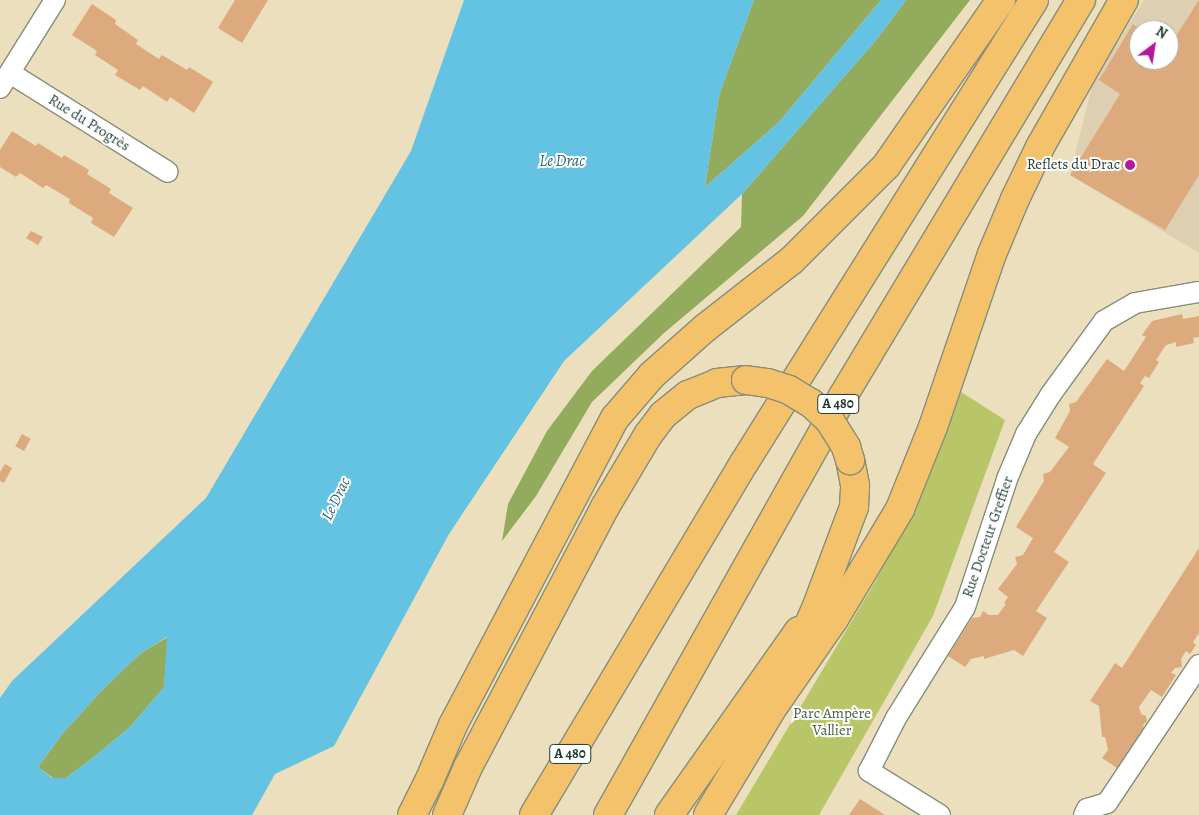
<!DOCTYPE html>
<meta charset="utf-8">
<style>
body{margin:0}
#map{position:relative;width:1199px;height:815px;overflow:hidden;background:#ecdfbe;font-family:Alegreya,serif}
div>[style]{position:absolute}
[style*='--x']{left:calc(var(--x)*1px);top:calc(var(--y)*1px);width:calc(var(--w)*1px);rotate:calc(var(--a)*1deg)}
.built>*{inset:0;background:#decfb2}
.green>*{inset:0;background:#b8c668}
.forest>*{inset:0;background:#92ab5c}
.water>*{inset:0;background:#64c2e2}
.building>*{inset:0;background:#ddaa7e;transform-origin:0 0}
.roads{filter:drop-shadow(1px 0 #868e79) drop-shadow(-1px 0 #868e79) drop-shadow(0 1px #868e79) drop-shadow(0 -1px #868e79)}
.street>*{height:20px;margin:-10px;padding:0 10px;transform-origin:10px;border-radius:10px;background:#fff}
.highway>*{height:28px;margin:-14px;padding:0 14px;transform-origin:14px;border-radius:14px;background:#f4c26a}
.bridges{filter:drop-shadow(1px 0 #868e79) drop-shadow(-1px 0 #868e79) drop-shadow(0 1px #868e79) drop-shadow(0 -1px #868e79)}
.highway-bridge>*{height:28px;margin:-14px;padding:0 14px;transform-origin:14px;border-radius:14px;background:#f4c26a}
.dots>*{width:14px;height:14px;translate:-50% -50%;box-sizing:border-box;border:2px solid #fff;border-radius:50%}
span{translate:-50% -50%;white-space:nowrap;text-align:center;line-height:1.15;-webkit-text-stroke:4px #fff;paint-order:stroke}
.shield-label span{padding:1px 4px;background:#fff;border:1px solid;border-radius:4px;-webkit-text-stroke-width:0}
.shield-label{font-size:14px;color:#1f3d34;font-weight:700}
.street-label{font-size:15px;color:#1f3d34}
.poi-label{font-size:15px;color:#1f3d34}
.right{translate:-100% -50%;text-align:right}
.park-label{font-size:15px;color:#455f41}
.water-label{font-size:16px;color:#346568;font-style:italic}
.north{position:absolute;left:1129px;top:20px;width:50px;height:50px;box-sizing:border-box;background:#fff;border:1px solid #a5b1ae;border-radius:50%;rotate:31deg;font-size:14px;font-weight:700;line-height:20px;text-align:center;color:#1f3d34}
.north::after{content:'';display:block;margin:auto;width:18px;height:22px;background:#b5179e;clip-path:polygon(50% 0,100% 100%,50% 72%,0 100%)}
</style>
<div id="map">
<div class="built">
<i style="clip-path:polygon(evenodd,1144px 0,1199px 0,1199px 253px,1070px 175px,1093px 82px,1144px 0,1139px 30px,1169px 30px,1169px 60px,1139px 60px,1139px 30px)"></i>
</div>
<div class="green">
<i style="clip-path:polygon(961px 392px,1005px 420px,933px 616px,819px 815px,736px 815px,875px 582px,923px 490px)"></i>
</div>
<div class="forest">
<i style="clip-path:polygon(754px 0,881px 0,779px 122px,705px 187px,719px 95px)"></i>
<i style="clip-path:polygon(906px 0,970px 0,803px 216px,664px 333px,592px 402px,536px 496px,502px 541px,508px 504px,547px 431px,592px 371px,741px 227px,742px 194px,877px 39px)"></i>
<i style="clip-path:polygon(168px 637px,164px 687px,130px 727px,95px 756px,66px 778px,53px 778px,38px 767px,63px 733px,105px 687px,141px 653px)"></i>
</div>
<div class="water">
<i style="clip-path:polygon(evenodd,464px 0,754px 0,719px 95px,705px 187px,779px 122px,881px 0,906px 0,877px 39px,742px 194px,564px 361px,449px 534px,334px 746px,275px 774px,252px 815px,0 815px,0 698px,12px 681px,206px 498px,411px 151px,464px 0,167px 637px,164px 687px,130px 727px,95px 756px,66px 778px,52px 778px,38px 767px,63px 733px,105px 687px,141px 653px,167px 637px)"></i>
</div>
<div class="building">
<i style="clip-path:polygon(235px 0,268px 0,242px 43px,218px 28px)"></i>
<i style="clip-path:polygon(1199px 0,1199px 175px,1165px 230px,1070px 175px,1120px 94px,1099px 80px,1133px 24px,1142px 30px,1139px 30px,1139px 60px,1169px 60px,1169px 47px)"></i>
<i style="clip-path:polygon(92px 4px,116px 20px,115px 24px,138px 40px,136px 44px,159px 59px,162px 55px,187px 70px,189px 67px,213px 82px,194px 113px,170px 97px,167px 102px,143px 86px,140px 90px,115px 75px,118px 70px,95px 55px,97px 51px,72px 35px)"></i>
<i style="clip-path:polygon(12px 131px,36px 146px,38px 143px,62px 158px,64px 155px,89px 170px,87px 174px,111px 189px,109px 193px,133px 208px,114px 237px,91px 223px,93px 218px,69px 203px,70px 199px,46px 185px,43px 188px,20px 173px,16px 177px,0 167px,0 150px)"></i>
<i style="clip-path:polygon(31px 231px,43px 237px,38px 245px,26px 238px)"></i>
<i style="clip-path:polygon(1182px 314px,1183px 319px,1199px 316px,1199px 337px,1193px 338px,1194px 343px,1176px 347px,1176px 342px,1166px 345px,1156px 360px,1159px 362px,1149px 378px,1145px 376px,1140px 383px,1144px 386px,1093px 464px,1106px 473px,1054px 552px,1069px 562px,1036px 611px,1047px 618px,1023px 656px,1014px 650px,984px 659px,984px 656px,971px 659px,965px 667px,948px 656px,972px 618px,980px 617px,983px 611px,989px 615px,998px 615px,1006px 604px,1004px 603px,1008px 597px,998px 589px,1017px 564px,1015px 557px,1023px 555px,1033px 538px,1016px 527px,1044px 481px,1043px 474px,1050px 472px,1069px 447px,1055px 438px,1070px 411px,1069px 404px,1076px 402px,1107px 359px,1124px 371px,1146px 337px,1142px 335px,1152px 321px)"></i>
<i style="left:22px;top:434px;width:10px;height:14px;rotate:29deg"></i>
<i style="clip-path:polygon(5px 464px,12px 468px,4px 483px,0 481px,0 472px)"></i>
<i style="clip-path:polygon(1199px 548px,1199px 633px,1193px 642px,1196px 645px,1190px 654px,1186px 651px,1181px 659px,1182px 667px,1175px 668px,1171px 673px,1176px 675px,1162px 697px,1151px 690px,1139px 707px,1141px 714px,1146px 716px,1147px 721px,1143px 725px,1145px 732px,1120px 770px,1102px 758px,1108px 750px,1105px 737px,1102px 737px,1099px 706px,1090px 701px,1115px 663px,1122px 668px)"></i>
<i style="clip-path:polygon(860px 799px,885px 815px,849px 815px)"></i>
</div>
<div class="roads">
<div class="street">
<i style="--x:10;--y:73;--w:186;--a:32.1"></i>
<i style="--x:0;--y:88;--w:104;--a:-58"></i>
<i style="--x:940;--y:815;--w:84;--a:-148.2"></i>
<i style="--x:869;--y:771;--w:59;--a:-63"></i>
<i style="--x:896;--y:718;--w:131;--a:-58.1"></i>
<i style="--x:965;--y:607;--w:135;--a:-71.8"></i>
<i style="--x:1007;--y:479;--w:49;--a:-67.1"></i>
<i style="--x:1026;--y:434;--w:47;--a:-58"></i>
<i style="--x:1051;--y:394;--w:90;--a:-54"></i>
<i style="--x:1104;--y:321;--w:36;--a:-30"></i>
<i style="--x:1135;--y:303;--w:65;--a:-9.8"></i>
<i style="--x:1084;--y:815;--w:7;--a:-63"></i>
<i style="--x:1087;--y:809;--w:21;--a:-17"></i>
<i style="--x:1107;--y:803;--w:166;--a:-56.3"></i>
</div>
<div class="highway">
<i style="--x:796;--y:654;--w:52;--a:-66.4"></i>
<i style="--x:817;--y:606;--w:106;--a:-69.5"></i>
<i style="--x:854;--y:507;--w:22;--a:-87"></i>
<i style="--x:855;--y:485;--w:25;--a:-101"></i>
<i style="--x:412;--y:815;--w:40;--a:-63.4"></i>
<i style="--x:430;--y:779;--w:59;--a:-66.9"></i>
<i style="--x:453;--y:725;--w:347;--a:-62.2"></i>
<i style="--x:615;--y:418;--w:57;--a:-49.3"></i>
<i style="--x:652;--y:375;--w:71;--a:-41.6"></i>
<i style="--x:705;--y:328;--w:110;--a:-38"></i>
<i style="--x:792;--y:260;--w:133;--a:-45"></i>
<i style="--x:886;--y:166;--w:202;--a:-55.3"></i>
<i style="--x:447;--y:815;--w:52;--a:-66.4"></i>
<i style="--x:468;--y:767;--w:167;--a:-62.2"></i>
<i style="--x:546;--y:619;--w:127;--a:-62.2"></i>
<i style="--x:605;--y:507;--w:84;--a:-59.2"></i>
<i style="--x:648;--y:435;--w:25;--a:-53"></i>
<i style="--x:663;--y:415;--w:32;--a:-39"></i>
<i style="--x:688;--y:395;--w:31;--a:-22"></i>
<i style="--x:717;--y:383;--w:29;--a:-6"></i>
<i style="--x:534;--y:815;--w:410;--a:-59.2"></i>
<i style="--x:744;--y:463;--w:546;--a:-57.94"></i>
<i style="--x:608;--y:815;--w:480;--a:-60.7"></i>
<i style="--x:843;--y:396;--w:462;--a:-59"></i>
<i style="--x:669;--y:815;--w:225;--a:-54.8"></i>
<i style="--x:708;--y:815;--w:122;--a:-59"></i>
<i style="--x:771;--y:710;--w:111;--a:-55.3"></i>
<i style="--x:834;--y:619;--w:128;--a:-59"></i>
<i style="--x:900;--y:509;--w:88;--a:-68.1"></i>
<i style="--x:933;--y:427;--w:183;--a:-71.2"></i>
<i style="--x:992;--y:254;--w:60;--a:-67.3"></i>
<i style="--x:1015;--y:199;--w:58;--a:-64.3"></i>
<i style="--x:1040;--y:147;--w:169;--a:-60.3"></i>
</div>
</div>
<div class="bridges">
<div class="highway-bridge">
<i style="--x:746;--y:380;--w:22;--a:8"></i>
<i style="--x:768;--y:383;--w:22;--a:18"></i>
<i style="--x:789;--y:390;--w:26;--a:31"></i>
<i style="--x:811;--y:403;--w:26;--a:43"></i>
<i style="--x:830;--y:421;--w:31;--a:58"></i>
<i style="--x:846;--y:447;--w:14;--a:73"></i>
</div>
</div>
<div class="dots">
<i style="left:1130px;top:165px;background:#b5179e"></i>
</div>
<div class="shield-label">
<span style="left:838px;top:404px">A 480</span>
<span style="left:570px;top:754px">A 480</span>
</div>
<div class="street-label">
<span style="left:89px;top:123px;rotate:32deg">Rue du Progrès</span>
<span style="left:988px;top:537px;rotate:-71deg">Rue Docteur Greffier</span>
</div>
<div class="poi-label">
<span class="right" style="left:1120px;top:165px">Reflets du Drac</span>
</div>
<div class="park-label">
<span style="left:832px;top:722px">Parc Ampère<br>Vallier</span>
</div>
<div class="water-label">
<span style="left:562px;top:161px">Le Drac</span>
<span style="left:336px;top:499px;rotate:-64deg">Le Drac</span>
</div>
<div class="north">N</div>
</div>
